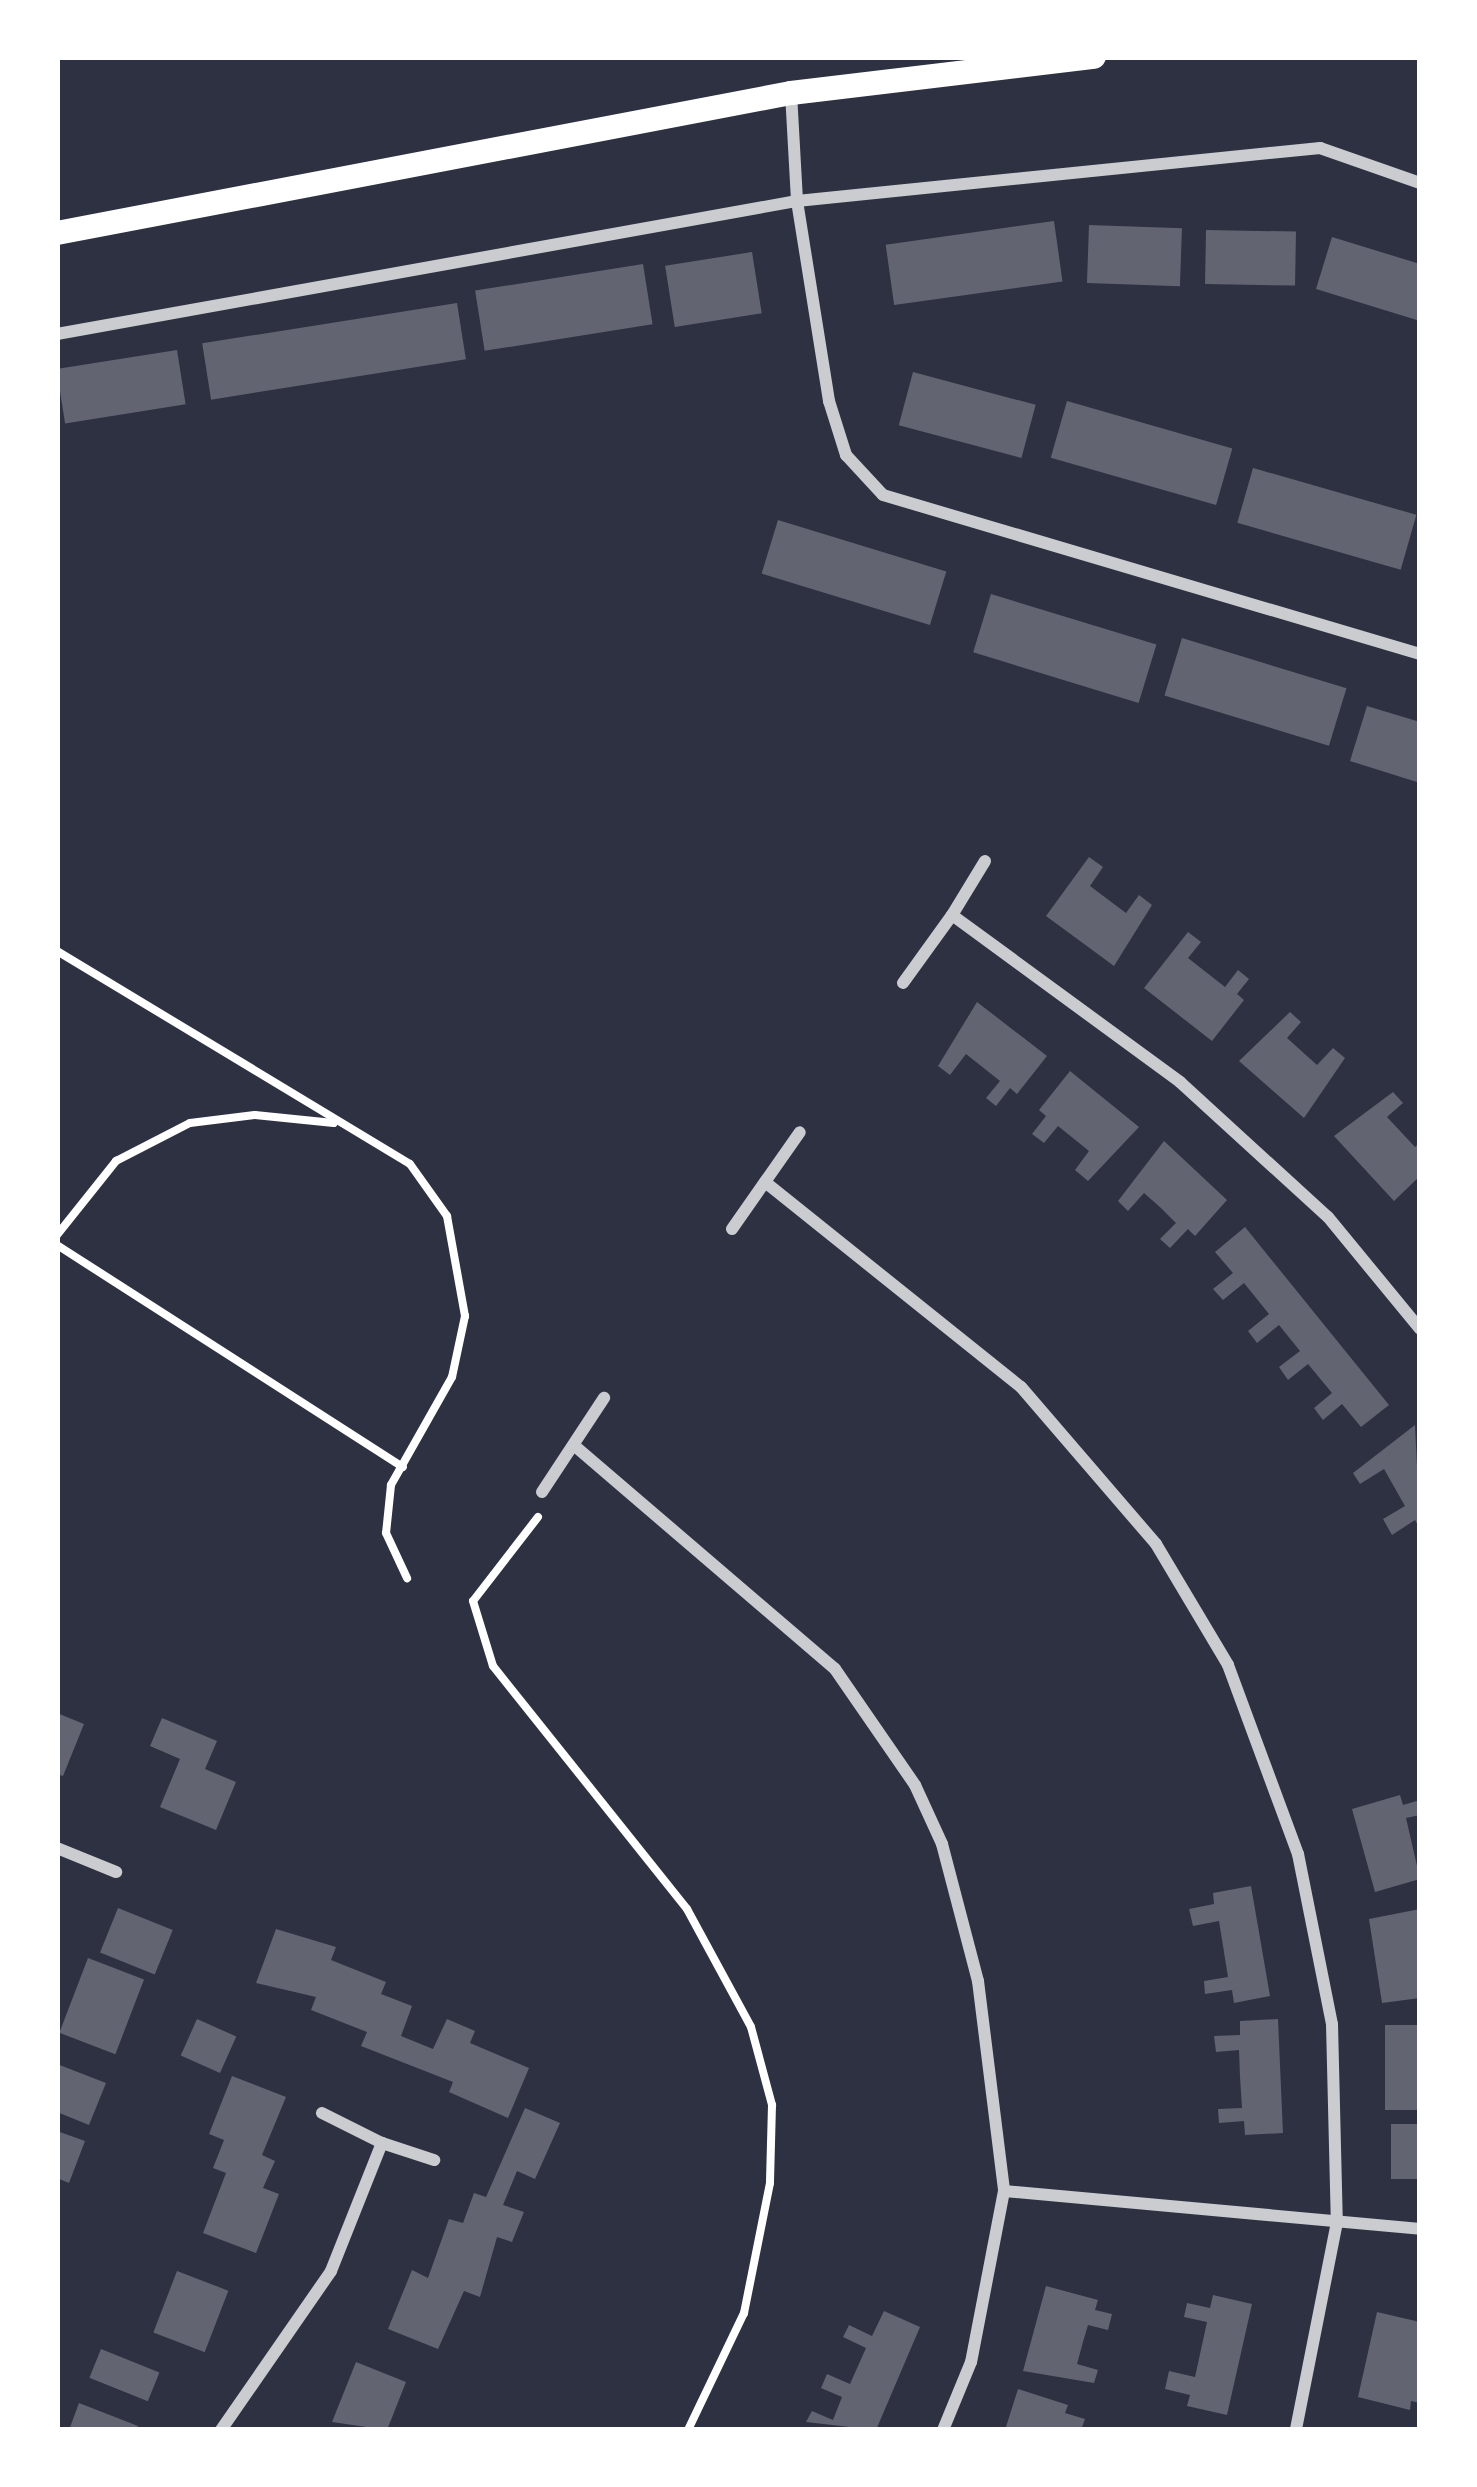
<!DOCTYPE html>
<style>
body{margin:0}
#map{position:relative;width:1477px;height:2487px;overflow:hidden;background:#2d3142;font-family:"Golos Text",sans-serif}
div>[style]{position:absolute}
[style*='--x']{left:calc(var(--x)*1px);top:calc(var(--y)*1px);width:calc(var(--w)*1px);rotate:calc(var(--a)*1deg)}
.building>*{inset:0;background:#626471;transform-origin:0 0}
.path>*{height:8px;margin:-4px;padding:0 4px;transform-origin:4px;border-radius:4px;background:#fff}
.minor>*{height:12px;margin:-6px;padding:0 6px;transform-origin:6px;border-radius:6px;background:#caccd0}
.secondary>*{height:24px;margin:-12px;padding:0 12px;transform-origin:12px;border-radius:12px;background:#fff}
span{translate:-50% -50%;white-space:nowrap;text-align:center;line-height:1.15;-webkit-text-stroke:10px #fff;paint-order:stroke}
.frame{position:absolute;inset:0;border:60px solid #fff;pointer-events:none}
</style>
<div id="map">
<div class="building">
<i style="left:1054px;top:221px;width:61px;height:170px;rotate:82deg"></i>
<i style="left:1089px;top:225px;width:93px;height:58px;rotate:2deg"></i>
<i style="left:1206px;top:230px;width:90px;height:54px;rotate:1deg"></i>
<i style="clip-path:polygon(1332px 237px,1420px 264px,1420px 321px,1316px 289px)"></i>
<i style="left:752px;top:252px;width:62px;height:88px;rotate:81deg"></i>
<i style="left:643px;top:264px;width:61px;height:170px;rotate:81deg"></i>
<i style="left:457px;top:303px;width:57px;height:258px;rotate:81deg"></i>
<i style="left:177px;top:350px;width:55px;height:122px;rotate:81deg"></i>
<i style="left:913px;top:372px;width:127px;height:55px;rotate:15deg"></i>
<i style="left:1067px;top:401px;width:172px;height:59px;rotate:16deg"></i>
<i style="left:1253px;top:468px;width:170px;height:57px;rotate:16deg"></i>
<i style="left:778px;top:520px;width:176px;height:56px;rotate:17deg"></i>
<i style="left:991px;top:594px;width:173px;height:61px;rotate:17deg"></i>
<i style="left:1182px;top:638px;width:172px;height:60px;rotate:17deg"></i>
<i style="clip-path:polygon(1367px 706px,1420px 722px,1420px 783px,1350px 761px)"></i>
<i style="clip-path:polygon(1089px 857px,1103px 867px,1090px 886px,1126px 913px,1139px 895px,1152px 905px,1114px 966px,1046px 916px)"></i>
<i style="clip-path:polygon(1188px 932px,1201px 942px,1188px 958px,1225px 987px,1238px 970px,1249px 979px,1237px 994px,1244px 1000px,1212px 1041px,1144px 988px)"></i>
<i style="clip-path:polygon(977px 1002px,1047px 1056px,1017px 1094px,1010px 1088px,996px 1106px,986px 1098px,1000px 1081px,966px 1054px,950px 1075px,938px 1066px)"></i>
<i style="clip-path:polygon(1290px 1012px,1301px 1022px,1287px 1038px,1317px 1065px,1333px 1048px,1345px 1058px,1304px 1118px,1239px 1061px)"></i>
<i style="clip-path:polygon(1070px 1071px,1139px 1127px,1088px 1181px,1075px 1170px,1089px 1151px,1058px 1126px,1044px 1143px,1032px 1134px,1046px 1116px,1039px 1110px)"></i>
<i style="clip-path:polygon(1393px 1092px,1403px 1103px,1387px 1117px,1415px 1147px,1420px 1143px,1420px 1176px,1394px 1201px,1334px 1136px)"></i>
<i style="clip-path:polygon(1164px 1141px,1227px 1200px,1195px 1236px,1188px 1229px,1170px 1248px,1160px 1239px,1176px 1223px,1161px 1208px,1144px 1193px,1128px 1211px,1118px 1201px)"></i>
<i style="clip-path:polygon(1245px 1227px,1389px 1405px,1361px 1427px,1342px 1404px,1323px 1420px,1314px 1408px,1332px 1393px,1308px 1364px,1288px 1380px,1279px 1367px,1300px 1351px,1279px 1325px,1257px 1343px,1248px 1331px,1269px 1314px,1244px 1283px,1223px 1300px,1213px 1289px,1233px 1273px,1215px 1252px)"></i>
<i style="clip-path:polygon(1415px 1425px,1420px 1529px,1415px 1520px,1392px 1535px,1383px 1519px,1405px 1506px,1384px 1469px,1360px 1484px,1353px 1473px)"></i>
<i style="clip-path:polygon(57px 1713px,84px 1724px,63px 1776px,57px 1774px)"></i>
<i style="clip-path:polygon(162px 1718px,217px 1741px,205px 1769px,236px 1782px,216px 1830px,160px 1807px,180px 1759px,150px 1746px)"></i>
<i style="clip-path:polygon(1400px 1795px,1403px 1805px,1420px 1800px,1420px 1815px,1406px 1818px,1420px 1879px,1375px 1892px,1352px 1809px)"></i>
<i style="clip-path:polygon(1251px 1886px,1270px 1996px,1234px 2003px,1232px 1990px,1205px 1994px,1204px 1981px,1228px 1977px,1219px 1921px,1193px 1926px,1189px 1909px,1214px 1904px,1213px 1893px)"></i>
<i style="left:118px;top:1908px;width:59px;height:48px;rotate:22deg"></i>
<i style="clip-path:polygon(1420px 1909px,1420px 1998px,1382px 2003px,1369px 1919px)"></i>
<i style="clip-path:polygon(276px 1929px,336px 1947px,331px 1960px,386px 1982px,381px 1994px,412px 2006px,401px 2036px,433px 2049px,447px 2019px,475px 2031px,470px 2043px,529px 2068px,508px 2118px,449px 2092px,453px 2082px,361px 2046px,367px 2032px,311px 2010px,316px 1997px,256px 1983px)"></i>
<i style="left:88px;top:1958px;width:60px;height:80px;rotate:21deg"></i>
<i style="left:197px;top:2019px;width:43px;height:40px;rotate:24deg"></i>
<i style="clip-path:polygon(1278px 2019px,1283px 2133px,1245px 2135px,1244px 2121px,1219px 2123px,1218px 2109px,1242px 2108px,1240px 2077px,1239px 2050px,1216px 2052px,1214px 2036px,1240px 2035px,1240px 2021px)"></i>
<i style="left:1420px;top:2025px;width:85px;height:35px;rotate:90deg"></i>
<i style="clip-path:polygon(57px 2064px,106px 2083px,89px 2125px,57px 2112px)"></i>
<i style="clip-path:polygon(232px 2076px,286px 2097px,262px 2155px,275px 2161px,263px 2188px,279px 2194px,256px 2253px,203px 2233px,226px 2173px,213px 2168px,224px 2140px,209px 2134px)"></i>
<i style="clip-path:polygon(525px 2108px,560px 2123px,535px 2179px,517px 2171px,503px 2205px,524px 2212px,512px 2242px,497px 2237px,480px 2297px,464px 2291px,438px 2349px,388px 2329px,412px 2270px,428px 2278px,449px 2219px,463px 2223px,474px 2193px,486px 2197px)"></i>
<i style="left:1420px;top:2124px;width:55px;height:29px;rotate:90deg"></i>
<i style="clip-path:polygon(57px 2131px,85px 2141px,69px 2183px,57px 2178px)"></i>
<i style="left:177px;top:2271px;width:55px;height:66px;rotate:21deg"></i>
<i style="clip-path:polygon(1046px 2286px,1098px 2300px,1095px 2310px,1112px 2314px,1108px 2330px,1088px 2325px,1083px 2342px,1077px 2364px,1098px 2370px,1094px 2383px,1023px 2371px)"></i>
<i style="clip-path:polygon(1213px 2295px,1252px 2304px,1227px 2415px,1187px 2406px,1190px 2395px,1165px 2389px,1169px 2371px,1195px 2377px,1207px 2322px,1184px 2317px,1187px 2303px,1210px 2308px)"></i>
<i style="clip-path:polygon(884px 2311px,920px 2327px,876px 2430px,806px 2422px,812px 2411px,833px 2420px,842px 2397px,821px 2388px,827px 2374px,850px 2384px,866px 2348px,843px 2337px,849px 2325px,872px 2336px)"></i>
<i style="clip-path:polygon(1377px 2312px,1420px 2322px,1420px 2403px,1411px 2401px,1410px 2410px,1358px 2397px)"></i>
<i style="left:101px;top:2349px;width:63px;height:31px;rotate:22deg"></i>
<i style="clip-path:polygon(356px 2362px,406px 2382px,387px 2430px,332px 2422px)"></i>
<i style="clip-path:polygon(1018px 2389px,1068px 2405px,1065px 2413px,1085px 2419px,1081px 2430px,1005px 2430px)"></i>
<i style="clip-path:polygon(79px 2403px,138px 2426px,136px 2430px,69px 2430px)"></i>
</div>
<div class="path">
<i style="--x:57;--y:951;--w:412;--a:31.1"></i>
<i style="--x:410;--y:1164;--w:64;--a:54.6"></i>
<i style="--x:447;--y:1216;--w:102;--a:79.8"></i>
<i style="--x:465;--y:1316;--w:62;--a:102"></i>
<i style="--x:452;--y:1377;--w:124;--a:119.5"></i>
<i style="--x:391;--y:1485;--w:48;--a:95.9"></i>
<i style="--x:386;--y:1533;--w:50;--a:65"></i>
<i style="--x:57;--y:1235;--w:95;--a:-51.4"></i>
<i style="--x:116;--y:1161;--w:83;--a:-27.2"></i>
<i style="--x:190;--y:1123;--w:65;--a:-7"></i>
<i style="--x:255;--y:1115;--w:79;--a:5.8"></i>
<i style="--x:57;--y:1245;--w:411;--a:32.7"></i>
<i style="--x:538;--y:1517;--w:106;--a:127.7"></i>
<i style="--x:473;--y:1601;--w:68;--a:72.9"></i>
<i style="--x:493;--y:1666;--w:311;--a:51.4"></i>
<i style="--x:687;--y:1909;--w:134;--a:61.5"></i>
<i style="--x:751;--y:2027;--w:81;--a:74.9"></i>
<i style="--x:772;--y:2105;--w:78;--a:91.5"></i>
<i style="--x:770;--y:2183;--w:133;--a:101.3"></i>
<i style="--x:744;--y:2313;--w:130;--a:115.6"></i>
</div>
<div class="minor">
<i style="--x:791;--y:93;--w:108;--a:86.8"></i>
<i style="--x:797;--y:201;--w:203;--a:80.9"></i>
<i style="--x:829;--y:401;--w:57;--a:72.5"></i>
<i style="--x:846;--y:455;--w:54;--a:47.2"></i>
<i style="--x:883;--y:495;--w:560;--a:16.49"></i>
<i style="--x:57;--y:334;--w:752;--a:-10.19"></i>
<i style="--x:797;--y:201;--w:526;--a:-5.79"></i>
<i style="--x:1320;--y:148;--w:106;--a:19.3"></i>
<i style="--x:985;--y:861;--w:63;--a:121.4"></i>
<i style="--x:952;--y:915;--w:283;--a:36.2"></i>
<i style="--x:1180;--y:1082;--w:200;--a:42.4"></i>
<i style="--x:1328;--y:1217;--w:145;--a:50.6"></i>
<i style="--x:903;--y:983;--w:84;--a:-54.2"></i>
<i style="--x:765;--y:1182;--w:328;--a:38.7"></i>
<i style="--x:1021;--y:1387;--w:207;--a:49.3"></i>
<i style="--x:1156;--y:1544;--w:141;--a:59.2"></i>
<i style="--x:1228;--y:1665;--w:202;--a:69.7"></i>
<i style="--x:1298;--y:1854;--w:173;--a:78.7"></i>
<i style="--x:1332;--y:2024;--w:198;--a:88.6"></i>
<i style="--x:1337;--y:2222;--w:212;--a:101.2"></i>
<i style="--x:732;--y:1229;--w:118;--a:-55"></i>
<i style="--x:576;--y:1447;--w:341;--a:40.6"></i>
<i style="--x:835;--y:1669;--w:141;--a:55.4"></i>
<i style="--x:915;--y:1785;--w:65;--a:65.4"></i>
<i style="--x:942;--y:1844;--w:142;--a:75.3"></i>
<i style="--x:978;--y:1981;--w:212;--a:82.9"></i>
<i style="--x:1004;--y:2191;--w:174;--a:100.9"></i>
<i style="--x:971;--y:2362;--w:74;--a:112.4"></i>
<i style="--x:542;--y:1492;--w:113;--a:-56.6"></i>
<i style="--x:57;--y:1848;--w:64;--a:22.1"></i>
<i style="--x:322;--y:2113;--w:67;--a:26.6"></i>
<i style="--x:1004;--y:2191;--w:418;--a:5.2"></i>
<i style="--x:221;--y:2430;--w:193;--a:-55.3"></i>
<i style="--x:331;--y:2271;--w:138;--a:-68.3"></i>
<i style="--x:382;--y:2143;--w:55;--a:18.1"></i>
</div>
<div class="secondary">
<i style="--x:57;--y:233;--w:747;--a:-10.8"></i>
<i style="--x:791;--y:93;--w:305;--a:-6.8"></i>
</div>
<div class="frame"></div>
</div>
